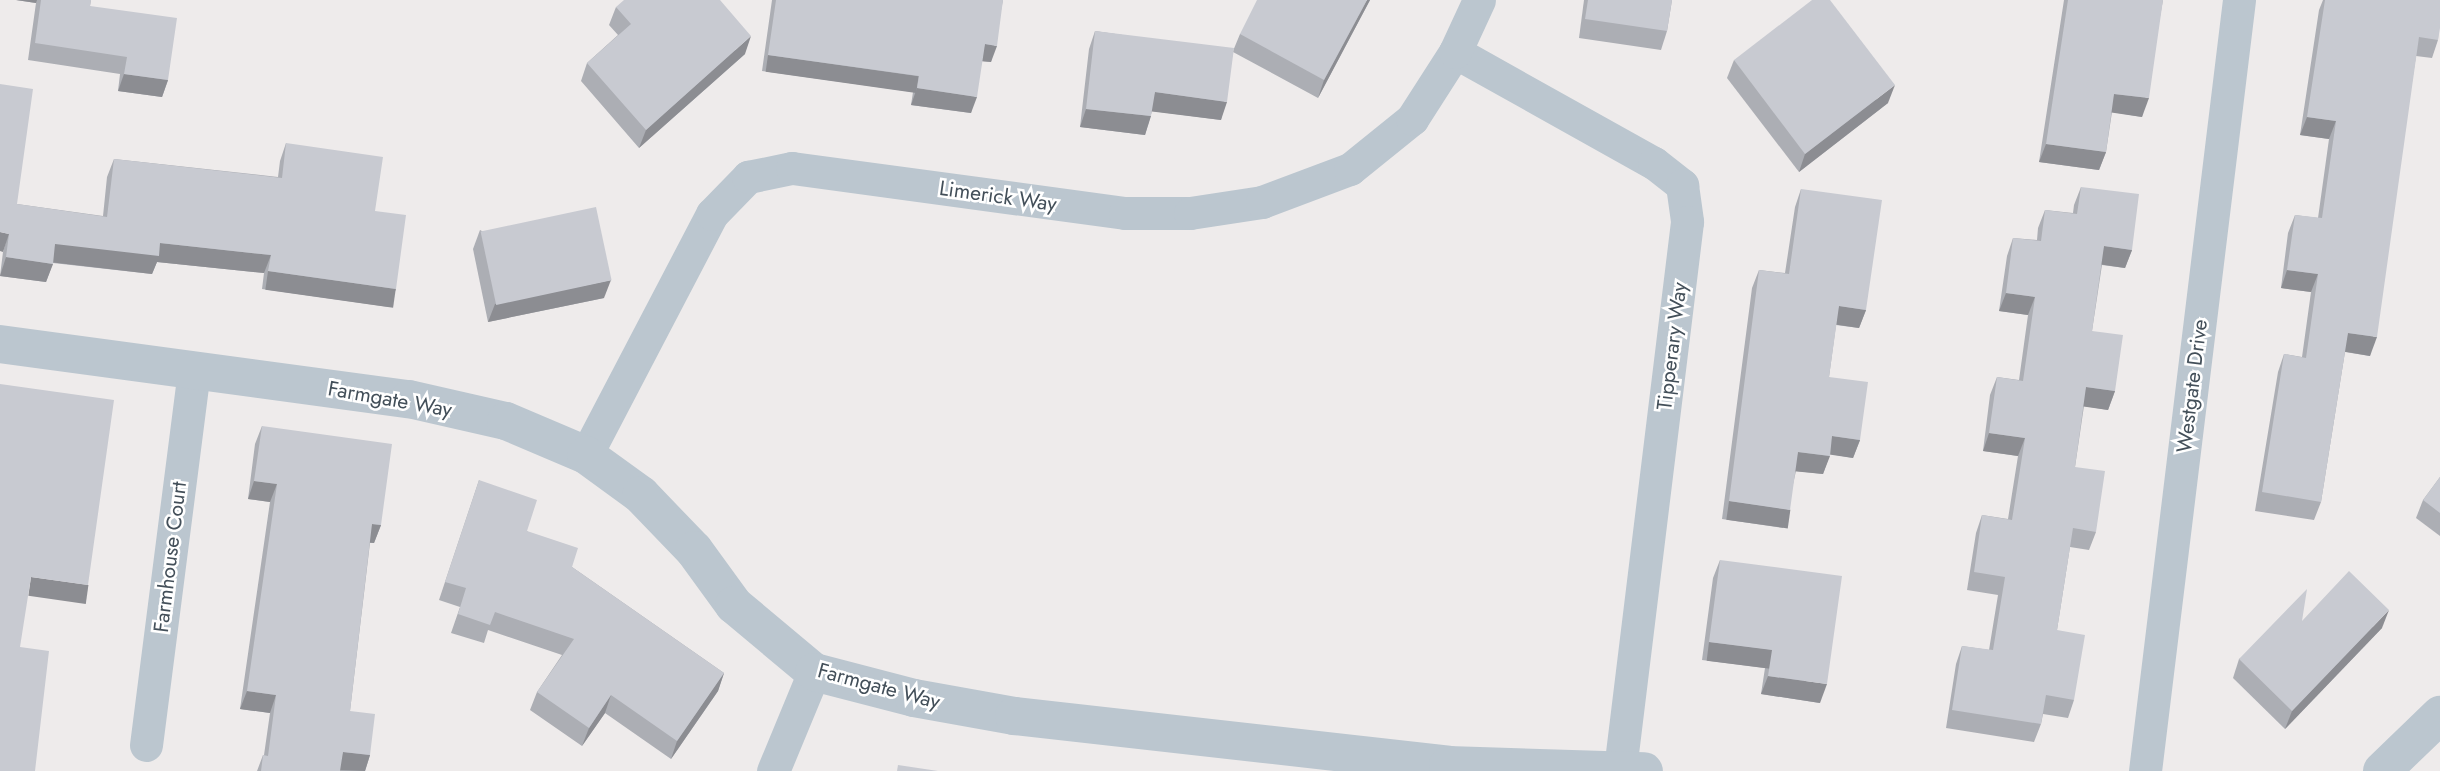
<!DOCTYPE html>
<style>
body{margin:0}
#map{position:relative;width:2440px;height:771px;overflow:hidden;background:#eeebeb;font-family:Jost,sans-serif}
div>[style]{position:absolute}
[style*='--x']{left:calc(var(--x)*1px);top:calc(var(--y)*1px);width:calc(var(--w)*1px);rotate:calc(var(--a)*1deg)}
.minor>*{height:33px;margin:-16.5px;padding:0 16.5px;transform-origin:16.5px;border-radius:16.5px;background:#bbc6cf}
.tertiary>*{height:38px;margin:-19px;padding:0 19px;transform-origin:19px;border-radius:19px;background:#bbc6cf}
.wall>*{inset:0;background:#acaeb4}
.shaded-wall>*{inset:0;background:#8c8d92;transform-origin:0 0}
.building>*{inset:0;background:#c8cad1;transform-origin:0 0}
span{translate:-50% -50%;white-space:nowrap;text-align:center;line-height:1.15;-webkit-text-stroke:5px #fff;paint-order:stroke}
.street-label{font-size:21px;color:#434f59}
</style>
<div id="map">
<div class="minor">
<i style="--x:1455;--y:52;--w:228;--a:29.2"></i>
<i style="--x:1654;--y:163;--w:36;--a:38"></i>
<i style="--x:1682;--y:185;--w:37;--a:82"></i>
<i style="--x:1687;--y:222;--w:551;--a:96.98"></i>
<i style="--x:586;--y:455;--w:272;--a:-62.4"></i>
<i style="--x:712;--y:214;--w:52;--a:-45.8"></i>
<i style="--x:748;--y:177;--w:45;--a:-11.6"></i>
<i style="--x:792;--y:168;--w:336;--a:7.7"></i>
<i style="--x:1125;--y:213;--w:65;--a:0"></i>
<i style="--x:1190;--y:213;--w:73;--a:-8.7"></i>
<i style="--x:1262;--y:202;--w:94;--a:-20.6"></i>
<i style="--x:1350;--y:169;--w:80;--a:-38.9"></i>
<i style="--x:1412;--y:119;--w:80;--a:-57.3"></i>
<i style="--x:1455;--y:52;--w:57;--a:-65.2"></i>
<i style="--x:146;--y:745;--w:378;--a:-82.7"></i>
<i style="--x:773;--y:771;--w:107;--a:-67.5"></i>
<i style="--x:2145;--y:771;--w:777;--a:-83.05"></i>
</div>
<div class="tertiary">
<i style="--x:0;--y:344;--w:413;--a:7.7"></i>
<i style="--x:409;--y:399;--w:99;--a:12.8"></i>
<i style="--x:506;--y:421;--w:87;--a:23"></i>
<i style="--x:586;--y:455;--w:68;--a:36"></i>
<i style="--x:641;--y:495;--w:76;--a:46.1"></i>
<i style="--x:694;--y:550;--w:68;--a:54"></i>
<i style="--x:734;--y:605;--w:104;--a:39.9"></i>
<i style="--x:814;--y:672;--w:103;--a:14.6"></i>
<i style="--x:914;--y:698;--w:102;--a:10.2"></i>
<i style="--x:1014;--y:716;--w:437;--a:6.4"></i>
<i style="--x:1448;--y:765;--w:196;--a:1.8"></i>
<i style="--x:2382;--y:771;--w:81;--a:-44"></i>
</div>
<div class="wall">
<i style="clip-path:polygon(16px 0,91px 0,90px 6px,168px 80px,162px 97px,118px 91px,120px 74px,28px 60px,36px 3px)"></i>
<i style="clip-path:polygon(772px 0,1003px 0,991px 62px,982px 61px,971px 113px,911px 105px,913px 92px,762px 71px)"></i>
<i style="clip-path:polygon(1370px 0,1318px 98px,1233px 52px,1221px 120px,1152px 111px,1145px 135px,1080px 127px,1089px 49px,1095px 31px,1233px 51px,1240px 34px)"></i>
<i style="clip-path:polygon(1584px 0,1672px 0,1667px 31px,1661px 50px,1579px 38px)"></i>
<i style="clip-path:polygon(2064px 0,2163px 0,2142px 117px,2112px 112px,2106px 152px,2099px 170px,2039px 162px)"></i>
<i style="clip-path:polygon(2323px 0,2440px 0,2438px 40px,2432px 58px,2416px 56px,2370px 356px,2345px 352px,2321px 502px,2314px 520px,2255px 511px,2278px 372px,2284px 354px,2302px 357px,2311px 292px,2281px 288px,2288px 233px,2295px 215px,2318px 218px,2329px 139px,2300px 135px,2319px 10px)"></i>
<i style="clip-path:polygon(616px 7px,745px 54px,639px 148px,581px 81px,587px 63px,618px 35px,609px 25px)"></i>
<i style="clip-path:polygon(1734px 60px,1888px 103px,1799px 172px,1727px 78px)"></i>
<i style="clip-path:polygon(286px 143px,375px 211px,396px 289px,389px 307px,262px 289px,264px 273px,157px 262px,152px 274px,53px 263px,46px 282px,0 276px,3px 252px,17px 204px,103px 216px,107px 177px,114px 159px,278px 177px,280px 161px)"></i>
<i style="clip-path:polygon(2081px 187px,2132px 250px,2125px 268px,2102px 265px,2092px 331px,2115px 391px,2108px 410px,2084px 406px,2075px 467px,2096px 532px,2089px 550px,2070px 547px,2057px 630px,2074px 700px,2068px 718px,2043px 714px,2041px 724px,2034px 742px,1946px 728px,1956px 664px,1962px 646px,1989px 650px,1998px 595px,1967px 590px,1976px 533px,1982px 515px,2008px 519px,2018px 456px,1983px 451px,1990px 395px,1997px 377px,2019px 380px,2028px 315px,1999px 311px,2007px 256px,2013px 238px,2037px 240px,2038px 228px,2045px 210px,2073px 213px,2074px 205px)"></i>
<i style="clip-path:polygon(1801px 189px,1866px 310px,1859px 328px,1836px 325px,1829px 377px,1860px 440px,1853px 458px,1830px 454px,1823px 474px,1796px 471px,1783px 528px,1722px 519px,1752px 288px,1759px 270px,1785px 273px,1795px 207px)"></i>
<i style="clip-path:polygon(480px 230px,604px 298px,488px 322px,473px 249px)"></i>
<i style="clip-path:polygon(262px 426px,381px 525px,374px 543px,370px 543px,350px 711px,370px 755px,365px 771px,257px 771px,263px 755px,264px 755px,270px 713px,240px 709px,270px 502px,248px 499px,255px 444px)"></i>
<i style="clip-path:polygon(2440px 477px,2440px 536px,2416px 518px,2423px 500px)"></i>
<i style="clip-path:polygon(479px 480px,527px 531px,572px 567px,724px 673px,718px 691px,671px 759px,605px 713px,582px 746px,530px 710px,537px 692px,562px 655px,488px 630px,484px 643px,451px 633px,460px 607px,439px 600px)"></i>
<i style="clip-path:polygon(1720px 560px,1820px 703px,1761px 694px,1765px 668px,1702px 660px,1713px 578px)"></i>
<i style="clip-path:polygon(2302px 621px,2382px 628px,2285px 729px,2233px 678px,2239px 659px)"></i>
</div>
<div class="shaded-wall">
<i style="clip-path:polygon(16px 0,37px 0,36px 3px)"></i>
<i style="clip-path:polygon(1367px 0,1370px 0,1318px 98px,1324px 80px)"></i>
<i style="clip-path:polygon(751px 36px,745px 54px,639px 148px,646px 130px)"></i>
<i style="clip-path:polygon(985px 44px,997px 46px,991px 62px,979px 61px)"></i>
<i style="left:768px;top:55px;width:152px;height:17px;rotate:8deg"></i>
<i style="clip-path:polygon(124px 74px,168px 80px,162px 97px,118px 91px)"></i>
<i style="clip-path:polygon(1895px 85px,1888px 103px,1799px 172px,1805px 154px)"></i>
<i style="clip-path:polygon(917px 88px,977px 97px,971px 113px,911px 105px)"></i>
<i style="clip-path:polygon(1155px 92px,1227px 102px,1221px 120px,1148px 111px)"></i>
<i style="clip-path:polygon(2114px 94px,2149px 98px,2142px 117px,2108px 112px)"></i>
<i style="clip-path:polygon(1086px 109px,1151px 116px,1145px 135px,1080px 127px)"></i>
<i style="clip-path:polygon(2307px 117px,2336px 121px,2329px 139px,2300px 135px)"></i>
<i style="clip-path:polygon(2046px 144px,2106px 152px,2099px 170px,2039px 162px)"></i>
<i style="clip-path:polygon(0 232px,9px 234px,3px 252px,0 251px)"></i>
<i style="clip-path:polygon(160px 243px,271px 255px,264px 273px,157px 262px,152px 274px,49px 262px,55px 244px)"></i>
<i style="clip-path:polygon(2104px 246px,2132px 250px,2125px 268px,2098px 264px)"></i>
<i style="clip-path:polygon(6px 257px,53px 264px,46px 282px,0 276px)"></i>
<i style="clip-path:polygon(2287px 270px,2318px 274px,2311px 292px,2281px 288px)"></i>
<i style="left:268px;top:271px;width:129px;height:19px;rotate:8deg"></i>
<i style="clip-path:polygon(611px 280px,604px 298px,488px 322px,495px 304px)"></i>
<i style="clip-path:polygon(2006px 293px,2035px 297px,2028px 315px,1999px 311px)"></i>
<i style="clip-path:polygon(1839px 306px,1866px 310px,1859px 328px,1832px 324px)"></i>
<i style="clip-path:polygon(2348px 333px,2377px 337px,2370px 356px,2341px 351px)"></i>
<i style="clip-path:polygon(2086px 387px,2115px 391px,2108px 410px,2080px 406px)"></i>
<i style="clip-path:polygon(1989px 433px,2025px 438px,2018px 456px,1983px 451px)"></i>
<i style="clip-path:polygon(1832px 436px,1860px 440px,1853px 458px,1826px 454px)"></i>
<i style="clip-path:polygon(1798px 452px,1830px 456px,1823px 474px,1792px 471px)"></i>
<i style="clip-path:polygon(254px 481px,277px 484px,270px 502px,248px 499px)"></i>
<i style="left:1729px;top:501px;width:62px;height:19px;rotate:8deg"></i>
<i style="clip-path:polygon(372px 524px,381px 525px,374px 543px,365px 542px)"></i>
<i style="left:31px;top:577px;width:58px;height:19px;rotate:8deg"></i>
<i style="clip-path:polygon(2389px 610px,2382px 628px,2285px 729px,2292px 711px)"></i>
<i style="left:1709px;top:642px;width:64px;height:19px;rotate:7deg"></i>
<i style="clip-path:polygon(724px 673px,718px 691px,671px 759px,677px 741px)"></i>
<i style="clip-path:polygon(1768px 676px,1827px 684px,1820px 703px,1761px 694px)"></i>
<i style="clip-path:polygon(247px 691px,276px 695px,270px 713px,240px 709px)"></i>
<i style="clip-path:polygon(611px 695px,605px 713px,582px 746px,589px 728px)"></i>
<i style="clip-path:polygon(343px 752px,370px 755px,365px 771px,336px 770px)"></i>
</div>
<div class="building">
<i style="clip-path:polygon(41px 0,91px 0,90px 6px,177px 18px,168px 80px,124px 74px,127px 57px,35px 43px)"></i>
<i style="clip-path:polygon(624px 0,720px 0,751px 36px,646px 130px,587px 63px,631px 24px,616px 7px)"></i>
<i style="clip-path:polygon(776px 0,1003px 0,997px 46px,985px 44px,977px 97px,917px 88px,919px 76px,768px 55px)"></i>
<i style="clip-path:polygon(1257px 0,1367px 0,1324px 80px,1240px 34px)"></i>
<i style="clip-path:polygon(1588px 0,1672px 0,1667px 31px,1585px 19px)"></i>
<i style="clip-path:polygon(1812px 0,1830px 0,1895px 85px,1805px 154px,1734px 60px)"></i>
<i style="clip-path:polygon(2068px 0,2163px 0,2149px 98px,2114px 94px,2106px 152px,2046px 144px)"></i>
<i style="clip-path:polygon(2325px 0,2440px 0,2440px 28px,2438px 40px,2419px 37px,2377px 337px,2348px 333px,2321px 502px,2262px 492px,2284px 354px,2306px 358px,2318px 274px,2287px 270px,2295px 215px,2322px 218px,2336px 121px,2307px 117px)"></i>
<i style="clip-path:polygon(1095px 31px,1234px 48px,1227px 102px,1155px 92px,1151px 116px,1086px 109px)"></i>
<i style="clip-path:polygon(0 84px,33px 89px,17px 204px,107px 217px,114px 159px,282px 178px,286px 143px,383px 157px,375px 211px,406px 215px,396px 289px,268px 271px,271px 255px,160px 243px,159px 256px,55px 244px,53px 264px,6px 257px,9px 234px,0 232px)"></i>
<i style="clip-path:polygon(2081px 187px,2139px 194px,2132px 250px,2104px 246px,2092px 331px,2123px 335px,2115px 391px,2086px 387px,2075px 467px,2105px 471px,2096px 532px,2073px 528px,2057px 630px,2085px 635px,2074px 700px,2046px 695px,2041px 724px,1952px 710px,1962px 646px,1993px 650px,2005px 577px,1974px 572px,1982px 515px,2012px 520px,2025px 438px,1989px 433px,1997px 377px,2023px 381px,2035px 297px,2006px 293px,2013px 238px,2041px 241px,2045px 210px,2077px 214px)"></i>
<i style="clip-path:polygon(1801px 189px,1882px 200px,1866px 310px,1839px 306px,1829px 377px,1868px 382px,1860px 440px,1832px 436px,1830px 456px,1798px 452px,1790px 510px,1729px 501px,1759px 270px,1789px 274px)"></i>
<i style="left:596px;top:207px;width:75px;height:118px;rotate:78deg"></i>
<i style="clip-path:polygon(0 384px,114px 400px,88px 585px,31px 577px,20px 647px,49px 651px,35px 771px,0 771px)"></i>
<i style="clip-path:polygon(262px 426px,392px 444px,381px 525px,372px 524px,350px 711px,375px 714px,370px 755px,343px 752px,340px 771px,261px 771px,263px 755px,268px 756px,276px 695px,247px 691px,277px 484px,254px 481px)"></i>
<i style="clip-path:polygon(2440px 477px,2440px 513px,2423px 500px)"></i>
<i style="clip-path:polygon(479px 480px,537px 500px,527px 531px,578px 548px,572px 567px,724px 673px,677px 741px,611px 695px,589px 728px,537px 692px,574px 639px,495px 612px,490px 625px,458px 614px,466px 588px,445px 582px)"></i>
<i style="clip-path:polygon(1720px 560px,1842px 576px,1827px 684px,1768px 676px,1772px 650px,1709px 642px)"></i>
<i style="clip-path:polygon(2349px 571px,2389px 610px,2292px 711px,2239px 659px,2307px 589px,2302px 621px)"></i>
<i style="clip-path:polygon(898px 765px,938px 771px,897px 771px)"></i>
</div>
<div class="street-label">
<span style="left:998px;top:196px;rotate:8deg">Limerick Way</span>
<span style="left:1672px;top:346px;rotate:-83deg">Tipperary Way</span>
<span style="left:2192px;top:386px;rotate:-83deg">Westgate Drive</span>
<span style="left:390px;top:399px;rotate:10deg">Farmgate Way</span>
<span style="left:170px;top:557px;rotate:-83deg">Farmhouse Court</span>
<span style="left:879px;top:686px;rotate:15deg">Farmgate Way</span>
</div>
</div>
